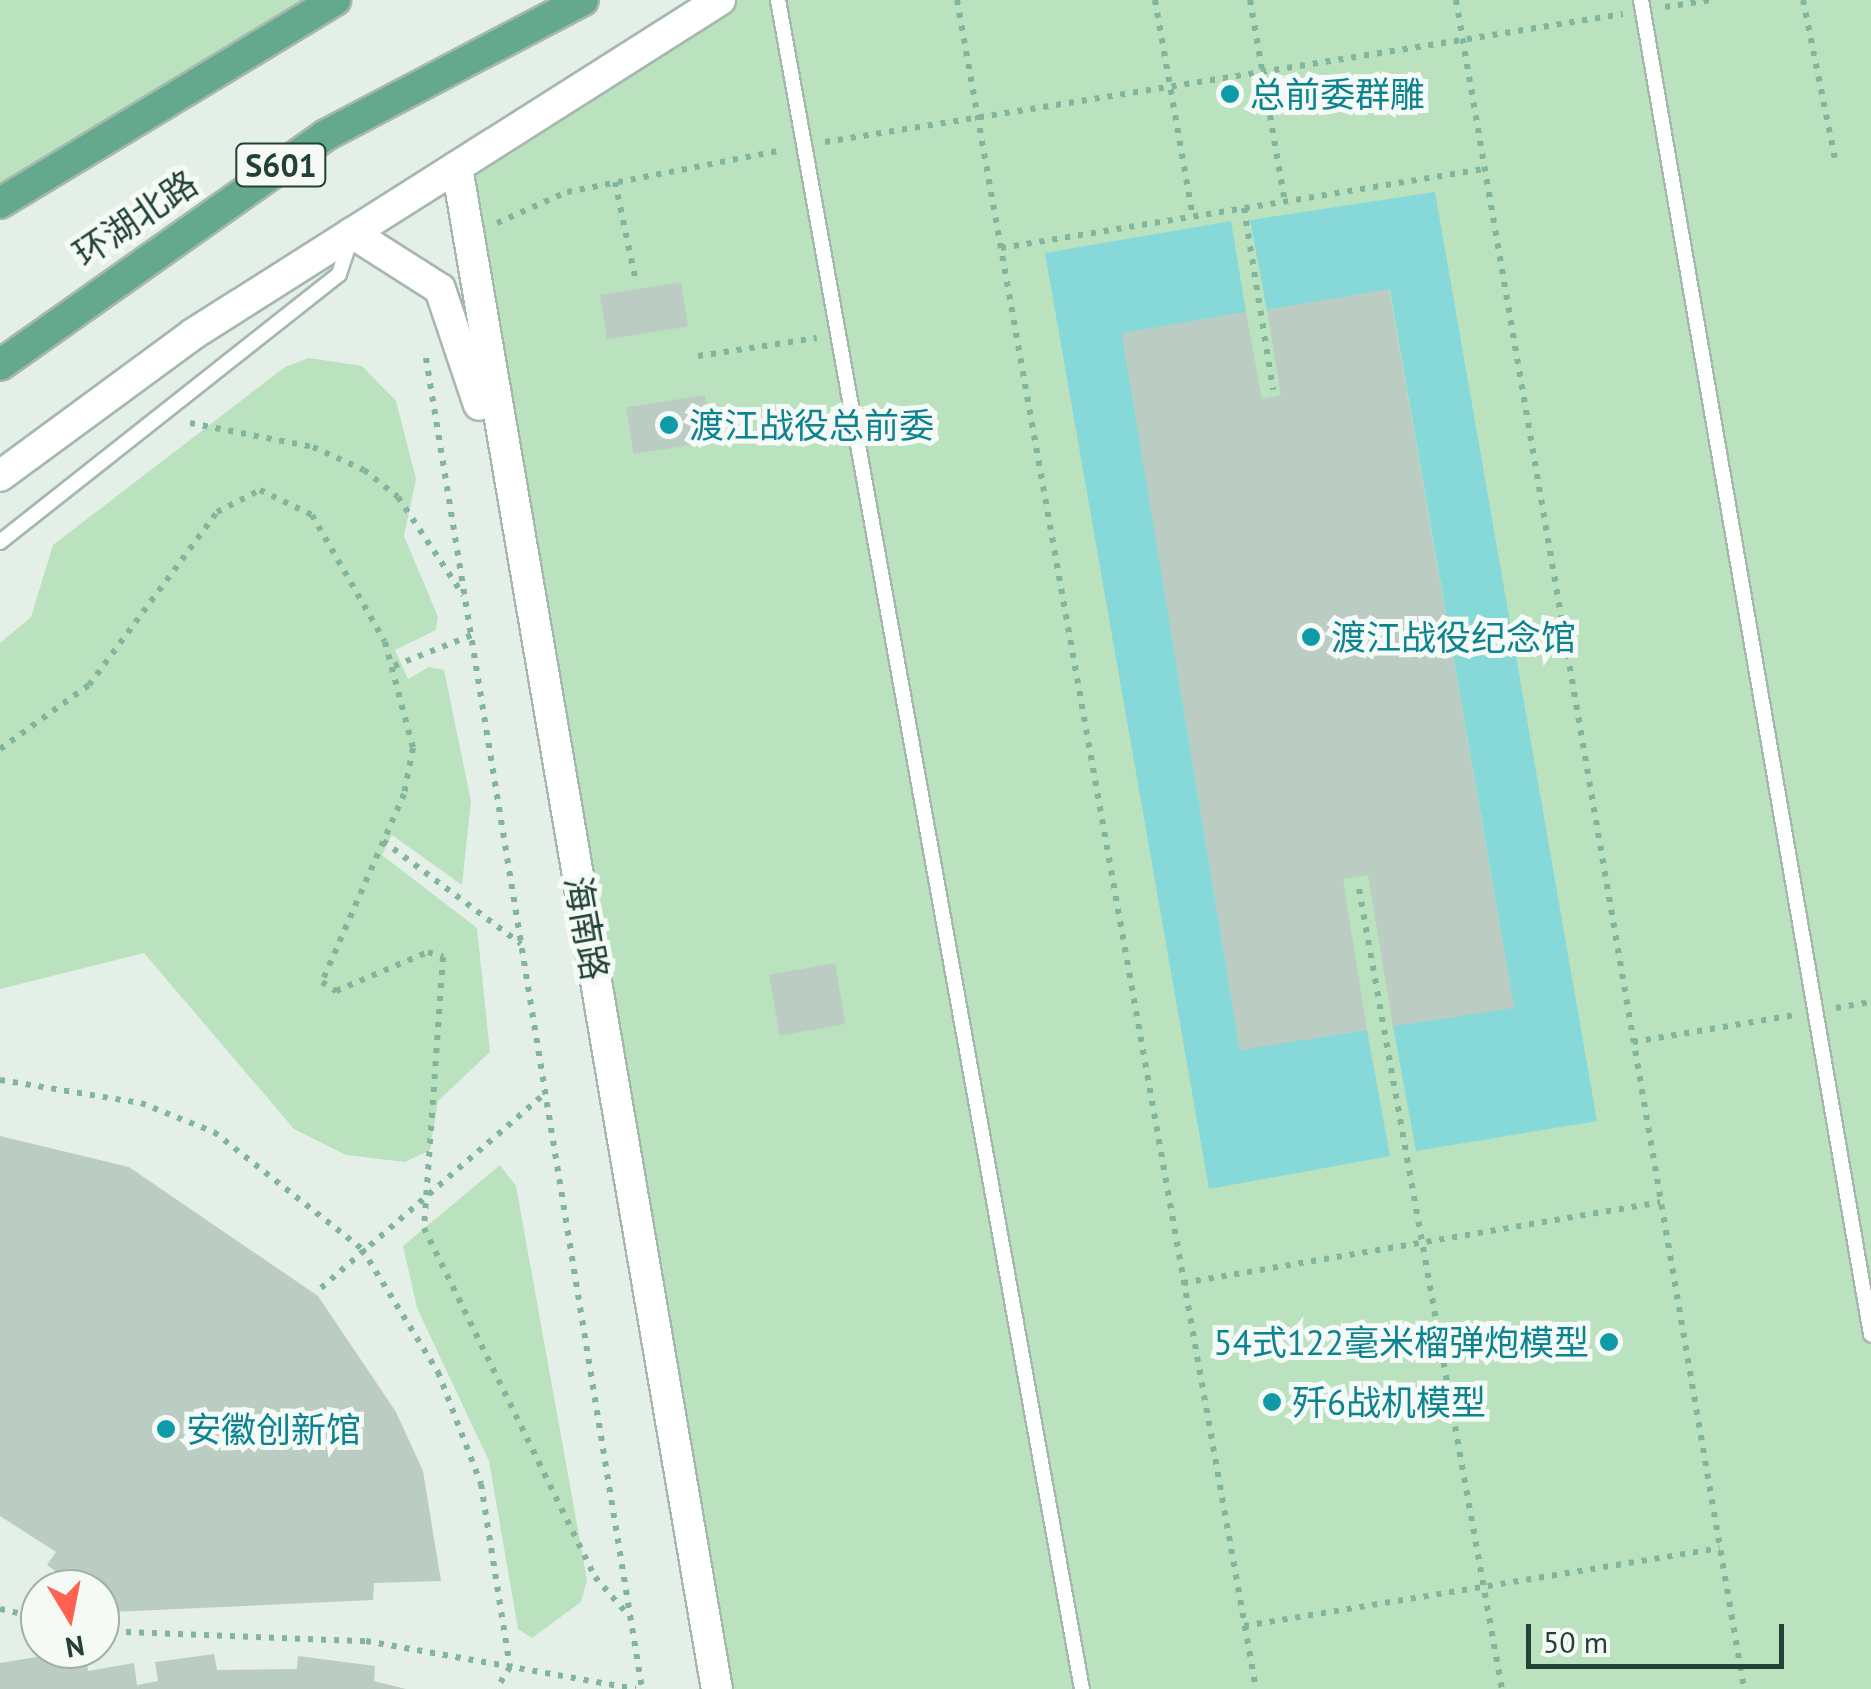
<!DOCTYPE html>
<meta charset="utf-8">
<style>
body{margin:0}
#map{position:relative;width:1871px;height:1689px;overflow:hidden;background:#e4efe8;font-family:"PT Sans","Noto Sans SC",sans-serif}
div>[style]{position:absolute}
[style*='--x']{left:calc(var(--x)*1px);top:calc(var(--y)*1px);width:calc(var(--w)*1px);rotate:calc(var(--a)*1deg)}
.green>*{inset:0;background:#bbe2bf}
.water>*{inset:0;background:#87d8d8}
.building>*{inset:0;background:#bbcdc3;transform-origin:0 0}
.path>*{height:6px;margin-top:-3px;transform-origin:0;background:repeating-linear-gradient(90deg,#81b59d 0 5px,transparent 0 13px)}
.roads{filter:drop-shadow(2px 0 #a6b8ae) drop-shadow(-2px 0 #a6b8ae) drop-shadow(0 2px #a6b8ae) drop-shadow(0 -2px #a6b8ae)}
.service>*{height:14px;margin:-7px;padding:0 7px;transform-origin:7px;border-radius:7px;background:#fff}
.tertiary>*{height:30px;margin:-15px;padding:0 15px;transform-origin:15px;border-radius:15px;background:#fff}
.primary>*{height:30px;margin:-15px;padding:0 15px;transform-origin:15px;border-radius:15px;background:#64a88d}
.dots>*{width:28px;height:28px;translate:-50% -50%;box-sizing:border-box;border:5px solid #f5faf7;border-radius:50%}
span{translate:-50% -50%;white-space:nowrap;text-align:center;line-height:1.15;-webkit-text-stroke:10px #f5faf7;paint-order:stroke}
.shield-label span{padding:2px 8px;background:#f5faf7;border:2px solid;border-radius:8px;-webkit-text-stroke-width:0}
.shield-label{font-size:32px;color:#214234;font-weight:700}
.culture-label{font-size:35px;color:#0d838f}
.left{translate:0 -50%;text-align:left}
.right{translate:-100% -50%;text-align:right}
.street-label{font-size:35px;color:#214234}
.north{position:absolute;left:20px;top:1569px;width:100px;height:100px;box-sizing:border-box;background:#f5faf7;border:2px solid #a0b0a9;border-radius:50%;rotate:170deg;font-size:28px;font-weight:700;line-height:40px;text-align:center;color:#214234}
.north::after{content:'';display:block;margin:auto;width:35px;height:45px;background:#ff6251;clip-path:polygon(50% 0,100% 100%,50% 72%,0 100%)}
.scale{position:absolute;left:1526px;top:1624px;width:258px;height:45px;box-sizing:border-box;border:5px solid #214234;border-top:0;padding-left:12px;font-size:30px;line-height:35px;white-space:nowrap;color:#214234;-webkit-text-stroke:8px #f5faf7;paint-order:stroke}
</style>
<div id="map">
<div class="green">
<i style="clip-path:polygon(0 0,335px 0,0 203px)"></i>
<i style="clip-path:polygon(720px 0,1871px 0,1871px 1689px,717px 1689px,457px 167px)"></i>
<i style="clip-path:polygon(309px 358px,362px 366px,396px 401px,416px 479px,404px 536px,438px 617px,436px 630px,395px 650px,408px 679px,429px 667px,444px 670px,471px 801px,462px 885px,392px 835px,382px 855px,477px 928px,490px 1052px,438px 1101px,430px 1150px,405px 1162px,346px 1155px,294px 1129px,144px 953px,0 989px,0 643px,31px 617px,53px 545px,285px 367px)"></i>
<i style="clip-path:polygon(500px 1165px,516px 1186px,587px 1580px,581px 1602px,532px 1638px,518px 1629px,489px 1461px,417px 1308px,403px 1246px)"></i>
</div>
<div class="water">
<i style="clip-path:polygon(1435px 192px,1597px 1121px,1416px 1151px,1393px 1026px,1514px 1007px,1390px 290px,1267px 310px,1250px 220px)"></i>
<i style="clip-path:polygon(1231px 221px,1246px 312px,1122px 334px,1240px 1049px,1367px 1030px,1390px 1156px,1209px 1189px,1045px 253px)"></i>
</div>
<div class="building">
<i style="left:681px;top:282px;width:45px;height:82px;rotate:81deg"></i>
<i style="clip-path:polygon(1389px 289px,1514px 1008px,1393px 1026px,1368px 875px,1343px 879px,1367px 1030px,1240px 1050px,1122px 333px,1246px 312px,1262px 399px,1281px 395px,1267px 310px)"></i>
<i style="left:705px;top:395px;width:47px;height:80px;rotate:81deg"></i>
<i style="left:835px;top:963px;width:62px;height:67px;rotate:80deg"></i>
<i style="clip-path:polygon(0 1136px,129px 1167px,318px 1296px,396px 1412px,423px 1471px,441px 1581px,374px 1583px,373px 1600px,112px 1612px,100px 1589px,81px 1589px,47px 1565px,56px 1552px,0 1516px)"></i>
<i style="clip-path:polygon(85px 1649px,88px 1671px,134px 1663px,137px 1685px,158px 1681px,155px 1662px,214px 1654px,217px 1670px,297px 1669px,298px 1656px,375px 1666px,374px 1681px,406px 1689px,0 1689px,0 1663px)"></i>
</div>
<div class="path">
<i style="--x:957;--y:0;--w:1715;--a:79.96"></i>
<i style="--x:1155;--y:0;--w:220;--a:80.1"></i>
<i style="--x:1250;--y:0;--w:205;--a:80.2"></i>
<i style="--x:1456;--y:0;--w:1713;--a:80.32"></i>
<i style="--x:1803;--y:0;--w:162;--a:78.6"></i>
<i style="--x:1665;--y:7;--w:48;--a:-8.5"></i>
<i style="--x:825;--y:142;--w:808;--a:-9.11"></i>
<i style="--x:615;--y:182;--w:97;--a:78.1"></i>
<i style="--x:1244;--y:208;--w:184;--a:80.9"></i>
<i style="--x:497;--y:223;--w:77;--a:-23.9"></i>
<i style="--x:567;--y:192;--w:221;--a:-11"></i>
<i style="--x:1001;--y:248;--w:489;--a:-9.3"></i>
<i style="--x:698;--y:356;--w:120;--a:-8.6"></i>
<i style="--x:426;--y:358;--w:1348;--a:80.78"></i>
<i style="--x:190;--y:423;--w:125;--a:11"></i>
<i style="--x:313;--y:447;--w:56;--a:24.3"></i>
<i style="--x:364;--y:470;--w:43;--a:38.5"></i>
<i style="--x:398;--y:497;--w:118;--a:56.4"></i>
<i style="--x:394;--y:666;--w:84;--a:-21.7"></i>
<i style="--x:0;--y:749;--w:110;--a:-35.7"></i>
<i style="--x:89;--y:685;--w:215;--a:-53.5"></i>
<i style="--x:217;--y:512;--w:48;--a:-27.1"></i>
<i style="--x:260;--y:490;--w:58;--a:25.7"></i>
<i style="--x:312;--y:515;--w:146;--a:60.1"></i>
<i style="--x:385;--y:642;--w:110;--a:75.2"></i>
<i style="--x:413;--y:748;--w:47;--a:101.1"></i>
<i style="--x:404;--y:794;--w:205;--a:113.6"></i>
<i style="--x:322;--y:982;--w:17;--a:33"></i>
<i style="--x:336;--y:991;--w:100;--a:-23"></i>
<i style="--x:428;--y:952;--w:16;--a:18"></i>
<i style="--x:443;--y:957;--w:272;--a:94"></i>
<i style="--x:424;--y:1228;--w:389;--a:63.9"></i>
<i style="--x:595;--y:1577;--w:53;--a:48.8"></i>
<i style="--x:383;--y:841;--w:172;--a:36.7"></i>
<i style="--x:1359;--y:889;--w:813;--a:79.87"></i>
<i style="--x:1836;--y:1008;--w:36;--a:-10"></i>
<i style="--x:1633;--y:1042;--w:164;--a:-9.5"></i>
<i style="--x:0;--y:1080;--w:143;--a:9.3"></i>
<i style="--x:141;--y:1103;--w:79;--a:21.7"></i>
<i style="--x:214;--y:1132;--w:189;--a:38.3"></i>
<i style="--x:362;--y:1249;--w:145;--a:58.3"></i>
<i style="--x:438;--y:1372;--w:120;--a:69"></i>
<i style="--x:481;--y:1484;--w:185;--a:81"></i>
<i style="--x:510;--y:1667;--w:26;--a:122"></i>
<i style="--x:1183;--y:1283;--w:484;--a:-9.6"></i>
<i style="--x:321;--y:1288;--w:297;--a:-41"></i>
<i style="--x:0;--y:1609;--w:41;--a:12.7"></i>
<i style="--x:1244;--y:1626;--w:482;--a:-9.3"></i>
<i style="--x:100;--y:1631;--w:266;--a:2.2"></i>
<i style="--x:366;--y:1641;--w:274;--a:10.1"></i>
</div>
<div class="roads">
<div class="service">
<i style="--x:778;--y:0;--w:1716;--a:79.8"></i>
<i style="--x:1641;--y:0;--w:1354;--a:80.22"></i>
<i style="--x:0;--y:542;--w:432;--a:-38.3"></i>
<i style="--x:339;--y:274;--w:41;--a:-71.6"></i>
</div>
<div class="tertiary">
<i style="--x:457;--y:167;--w:1544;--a:80.31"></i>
<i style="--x:352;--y:233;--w:104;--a:32.5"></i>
<i style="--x:440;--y:289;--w:122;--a:71.4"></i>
<i style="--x:0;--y:476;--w:240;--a:-36.3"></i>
<i style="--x:193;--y:334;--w:624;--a:-32.37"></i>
</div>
<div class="primary">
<i style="--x:0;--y:203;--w:392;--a:-31.2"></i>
<i style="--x:0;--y:365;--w:399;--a:-35.2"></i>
<i style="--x:326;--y:135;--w:290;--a:-27.7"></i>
</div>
</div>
<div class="dots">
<i style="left:1230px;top:94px;background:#0f9aa8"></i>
<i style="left:669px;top:425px;background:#0f9aa8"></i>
<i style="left:1311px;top:637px;background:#0f9aa8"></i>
<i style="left:1609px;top:1342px;background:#0f9aa8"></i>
<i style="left:1272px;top:1402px;background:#0f9aa8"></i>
<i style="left:166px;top:1429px;background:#0f9aa8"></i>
</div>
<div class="shield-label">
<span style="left:281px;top:165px">S601</span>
</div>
<div class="culture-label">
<span class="left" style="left:1250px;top:94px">总前委群雕</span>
<span class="left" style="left:689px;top:425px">渡江战役总前委</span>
<span class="left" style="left:1331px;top:637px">渡江战役纪念馆</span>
<span class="right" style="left:1589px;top:1342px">54式122毫米榴弹炮模型</span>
<span class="left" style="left:1292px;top:1402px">歼6战机模型</span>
<span class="left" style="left:186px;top:1429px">安徽创新馆</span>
</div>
<div class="street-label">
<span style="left:135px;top:218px;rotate:-34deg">环湖北路</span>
<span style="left:587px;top:928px;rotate:80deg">海南路</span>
</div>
<div class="north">N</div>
<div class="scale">50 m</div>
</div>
